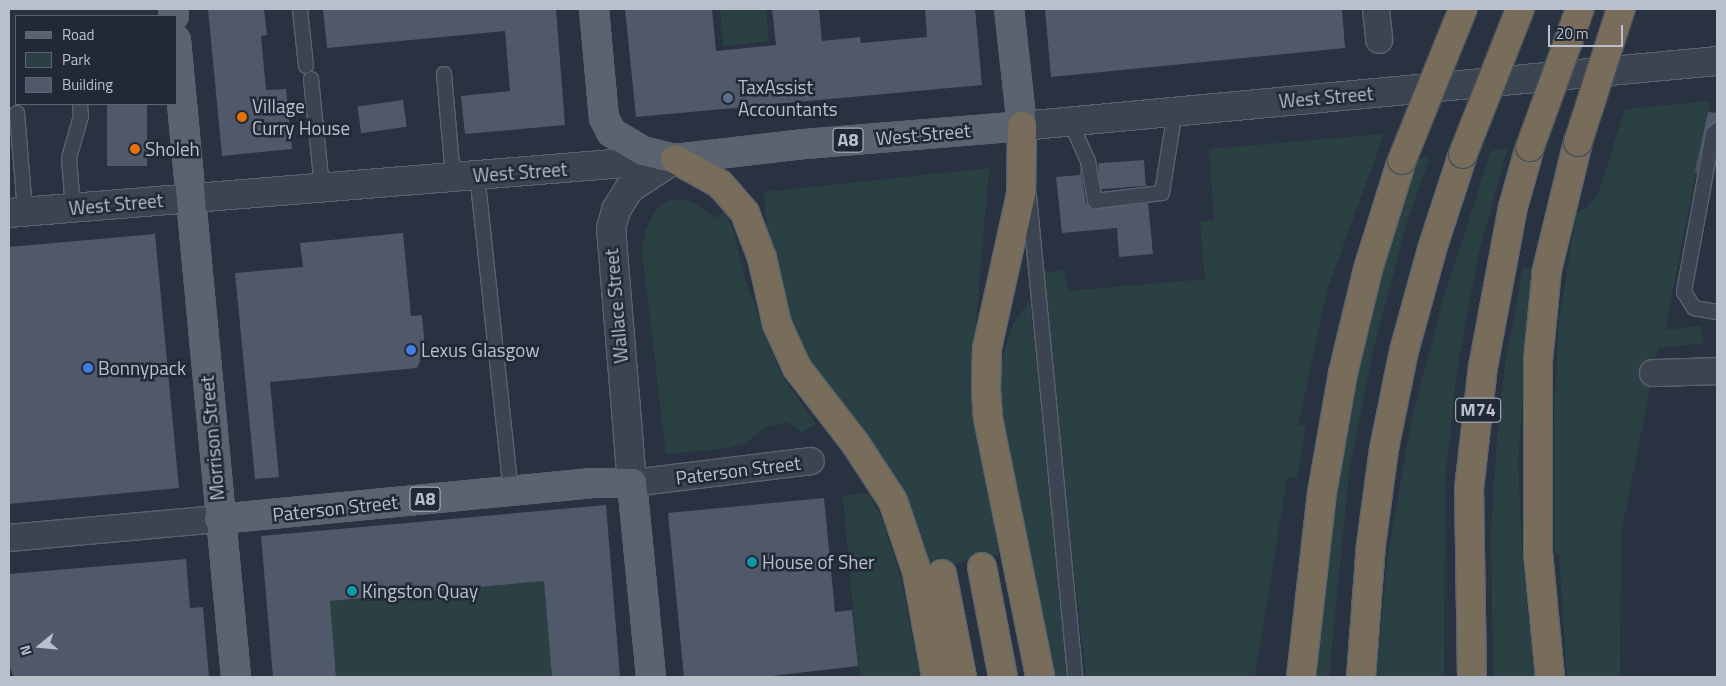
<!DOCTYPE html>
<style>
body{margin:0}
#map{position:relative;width:1726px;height:686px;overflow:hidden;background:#283241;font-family:"Titillium Web",sans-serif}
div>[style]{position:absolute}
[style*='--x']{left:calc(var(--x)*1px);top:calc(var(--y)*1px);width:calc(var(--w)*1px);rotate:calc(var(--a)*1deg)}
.green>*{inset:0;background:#2b4043}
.building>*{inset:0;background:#4f596a;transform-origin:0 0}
.roads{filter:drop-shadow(1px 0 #5b626f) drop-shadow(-1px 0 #5b626f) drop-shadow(0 1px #5b626f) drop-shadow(0 -1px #5b626f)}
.service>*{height:14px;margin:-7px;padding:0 7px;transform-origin:7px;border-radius:7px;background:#3d4451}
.minor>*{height:26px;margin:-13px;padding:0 13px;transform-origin:13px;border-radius:13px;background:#3d4451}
.tertiary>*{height:28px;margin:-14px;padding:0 14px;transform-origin:14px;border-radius:14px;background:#3d4451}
.primary>*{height:28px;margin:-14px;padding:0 14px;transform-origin:14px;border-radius:14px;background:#5b6371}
.motorway>*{height:28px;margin:-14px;padding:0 14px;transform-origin:14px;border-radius:14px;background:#776d5a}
.bridges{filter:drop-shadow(1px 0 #474f5c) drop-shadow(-1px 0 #474f5c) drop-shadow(0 1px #474f5c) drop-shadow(0 -1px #474f5c)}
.motorway-bridge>*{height:28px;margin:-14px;padding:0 14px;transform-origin:14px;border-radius:14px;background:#776d5a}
.dots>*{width:14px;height:14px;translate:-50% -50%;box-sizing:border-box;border:2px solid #212937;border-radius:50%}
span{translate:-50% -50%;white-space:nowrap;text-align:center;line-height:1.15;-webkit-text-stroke:5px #212937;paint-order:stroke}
.shield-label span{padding:1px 4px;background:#212937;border:1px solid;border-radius:4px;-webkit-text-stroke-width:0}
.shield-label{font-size:18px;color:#bac0cb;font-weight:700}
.poi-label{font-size:19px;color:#bac0cb}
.left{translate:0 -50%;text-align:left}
.street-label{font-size:19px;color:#bac0cb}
.frame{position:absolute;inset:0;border:10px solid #bac0cb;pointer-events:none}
.legend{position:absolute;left:15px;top:15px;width:162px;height:90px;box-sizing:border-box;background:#212937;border:1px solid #5e6572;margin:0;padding:6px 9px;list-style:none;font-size:15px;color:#bac0cb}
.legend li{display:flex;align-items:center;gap:10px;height:25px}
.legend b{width:25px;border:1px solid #5e6572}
.north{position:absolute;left:15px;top:621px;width:50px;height:50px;-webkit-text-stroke:4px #212937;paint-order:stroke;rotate:253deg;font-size:14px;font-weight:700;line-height:20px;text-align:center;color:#bac0cb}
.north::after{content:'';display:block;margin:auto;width:18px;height:22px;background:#bac0cb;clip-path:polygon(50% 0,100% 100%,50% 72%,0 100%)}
.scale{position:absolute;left:1548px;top:25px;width:75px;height:22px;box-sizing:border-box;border:2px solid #bac0cb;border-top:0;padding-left:6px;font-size:15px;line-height:18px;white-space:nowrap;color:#bac0cb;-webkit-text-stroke:4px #212937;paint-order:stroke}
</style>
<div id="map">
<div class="green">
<i style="clip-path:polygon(720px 9px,766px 9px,769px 41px,723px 46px)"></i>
<i style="clip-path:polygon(1710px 101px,1665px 330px,1701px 326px,1703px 343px,1658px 348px,1621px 534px,1620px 677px,1567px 677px,1559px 555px,1555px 554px,1554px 413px,1559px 322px,1576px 213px,1586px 208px,1598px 194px,1625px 109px)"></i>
<i style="clip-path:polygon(1384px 134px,1328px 287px,1298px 425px,1306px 426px,1297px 479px,1287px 477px,1255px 677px,1086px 677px,1040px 272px,1064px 271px,1067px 291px,1205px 279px,1200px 222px,1214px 219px,1209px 149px)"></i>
<i style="clip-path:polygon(1507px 149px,1478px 256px,1457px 370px,1445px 481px,1444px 677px,1376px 677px,1388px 555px,1411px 423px,1442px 303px,1491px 151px)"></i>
<i style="clip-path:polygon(1430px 157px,1408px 219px,1373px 350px,1349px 472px,1329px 677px,1315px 677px,1335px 486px,1353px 373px,1411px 159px)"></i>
<i style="clip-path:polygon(989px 168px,972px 367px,984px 466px,999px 555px,926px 569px,795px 343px,768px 238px,764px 192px)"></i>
<i style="clip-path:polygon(675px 199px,691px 201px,717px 218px,724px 211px,732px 226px,745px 278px,769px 346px,783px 378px,816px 424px,802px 432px,787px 422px,766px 427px,746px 443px,729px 448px,666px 454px,642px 250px,646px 228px,653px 214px,662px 204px)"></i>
<i style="clip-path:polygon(1523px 268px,1532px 269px,1518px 462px,1522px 549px,1534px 677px,1493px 677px,1491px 532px,1497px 439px,1505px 364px)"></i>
<i style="clip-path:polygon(1030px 300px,1067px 677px,1050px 677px,999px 415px,998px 372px,1013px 324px)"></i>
<i style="clip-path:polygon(869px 493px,884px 524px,901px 579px,920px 677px,862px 677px,858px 666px,843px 496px)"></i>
<i style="clip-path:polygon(544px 581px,552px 677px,336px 677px,330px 601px)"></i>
</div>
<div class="building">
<i style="clip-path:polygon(208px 9px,264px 9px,267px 35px,261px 36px,266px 90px,286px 89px,292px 149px,222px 156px)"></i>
<i style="clip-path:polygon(323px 9px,556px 9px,565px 125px,465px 134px,461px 96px,510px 91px,505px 31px,327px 48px)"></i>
<i style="clip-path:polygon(625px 9px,712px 9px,716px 51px,776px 45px,772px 9px,819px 9px,822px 41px,860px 37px,861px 43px,927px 37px,925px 9px,975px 9px,982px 85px,636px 117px)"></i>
<i style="clip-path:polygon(1045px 9px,1342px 9px,1345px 48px,1051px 77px)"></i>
<i style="left:403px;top:100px;width:27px;height:46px;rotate:82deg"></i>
<i style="left:107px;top:104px;width:40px;height:62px"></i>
<i style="clip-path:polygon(1708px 112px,1717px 113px,1717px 121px,1705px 132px,1697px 173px,1695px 172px)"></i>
<i style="left:1144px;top:160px;width:26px;height:46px;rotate:86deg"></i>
<i style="clip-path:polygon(1080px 166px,1086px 203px,1091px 209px,1148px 203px,1153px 254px,1119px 257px,1117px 228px,1062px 233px,1056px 177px,1080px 175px)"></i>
<i style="clip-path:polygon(403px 233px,411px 316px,422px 315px,425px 350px,417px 368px,270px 382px,279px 477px,255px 479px,235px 273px,303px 267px,300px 243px)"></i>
<i style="clip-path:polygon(155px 234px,179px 488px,9px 504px,9px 247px)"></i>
<i style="clip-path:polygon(824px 498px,835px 612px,852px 610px,858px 666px,763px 677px,684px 677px,668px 513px)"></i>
<i style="clip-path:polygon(606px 505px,620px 677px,552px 677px,544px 581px,330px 601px,336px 677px,273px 677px,261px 536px)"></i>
<i style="clip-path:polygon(186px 559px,190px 608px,203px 607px,209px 677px,14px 677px,9px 666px,9px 574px)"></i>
</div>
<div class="roads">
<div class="service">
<i style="--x:300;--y:9;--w:57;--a:84"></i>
<i style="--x:444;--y:74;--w:102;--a:85"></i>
<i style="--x:311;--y:79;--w:109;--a:84.2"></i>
<i style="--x:17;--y:113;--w:98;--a:85.3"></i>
<i style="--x:1070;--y:121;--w:44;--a:65.8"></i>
<i style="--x:1088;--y:161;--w:41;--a:80.1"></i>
<i style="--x:1095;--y:201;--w:67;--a:-6.8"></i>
<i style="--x:1162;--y:193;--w:83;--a:-81"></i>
<i style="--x:1717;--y:130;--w:6;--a:135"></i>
<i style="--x:1713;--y:134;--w:161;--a:100.4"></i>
<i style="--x:1684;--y:292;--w:19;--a:58"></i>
<i style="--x:1694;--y:308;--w:23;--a:10"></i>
<i style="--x:477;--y:174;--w:319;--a:83.9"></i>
<i style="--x:1029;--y:196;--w:483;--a:84.5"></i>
<i style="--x:73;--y:207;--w:49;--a:-94.7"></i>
<i style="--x:69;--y:158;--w:44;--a:-74.1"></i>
<i style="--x:81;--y:116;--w:12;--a:-95"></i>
</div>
<div class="minor">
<i style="--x:1376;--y:9;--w:31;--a:84"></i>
<i style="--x:1653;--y:373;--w:64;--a:-1.8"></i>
<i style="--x:632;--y:483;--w:180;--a:-7"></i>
<i style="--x:9;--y:538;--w:211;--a:-5.2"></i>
</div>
<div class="tertiary">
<i style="--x:1022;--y:126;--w:698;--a:-5.34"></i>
<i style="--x:9;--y:213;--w:667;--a:-4.64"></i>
<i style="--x:632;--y:483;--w:256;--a:-94.7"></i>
<i style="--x:611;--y:228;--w:19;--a:-74"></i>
<i style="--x:616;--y:210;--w:25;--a:-58"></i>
<i style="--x:629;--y:189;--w:49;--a:-33.4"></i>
</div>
<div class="primary">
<i style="--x:173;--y:9;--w:7;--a:82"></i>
<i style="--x:594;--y:9;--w:109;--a:84.8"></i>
<i style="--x:604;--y:118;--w:16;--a:63"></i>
<i style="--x:611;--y:132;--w:37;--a:31"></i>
<i style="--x:643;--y:151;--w:33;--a:14"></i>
<i style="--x:675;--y:159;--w:131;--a:-6.6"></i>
<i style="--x:805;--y:144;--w:218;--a:-4.7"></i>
<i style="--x:1022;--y:126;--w:118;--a:-96.3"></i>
<i style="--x:176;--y:40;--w:640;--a:84.62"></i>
<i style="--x:219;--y:519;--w:373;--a:-5.5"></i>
<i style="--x:590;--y:483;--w:42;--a:0"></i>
<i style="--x:632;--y:483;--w:195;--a:84.4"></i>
</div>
<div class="motorway">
<i style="--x:1022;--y:126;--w:68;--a:90.8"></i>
<i style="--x:1021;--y:194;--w:158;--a:102.4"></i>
<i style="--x:987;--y:348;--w:42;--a:91.4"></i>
<i style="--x:986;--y:390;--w:28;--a:86"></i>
<i style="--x:988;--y:418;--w:264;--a:78.6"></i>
<i style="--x:675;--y:159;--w:51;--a:29.1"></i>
<i style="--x:720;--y:184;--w:38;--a:49"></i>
<i style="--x:745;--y:213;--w:48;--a:69.3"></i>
<i style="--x:762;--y:258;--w:68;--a:77.2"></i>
<i style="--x:777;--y:324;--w:48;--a:65.6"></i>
<i style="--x:797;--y:368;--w:95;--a:52.3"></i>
<i style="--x:855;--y:443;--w:69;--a:56.8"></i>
<i style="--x:893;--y:501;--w:75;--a:71.3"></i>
<i style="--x:917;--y:572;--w:107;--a:79.7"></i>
<i style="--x:982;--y:567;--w:112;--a:79.2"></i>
<i style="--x:942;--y:574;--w:105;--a:79"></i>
<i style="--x:1301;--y:677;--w:185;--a:-83.5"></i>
<i style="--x:1322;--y:493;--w:122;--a:-80.1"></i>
<i style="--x:1343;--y:373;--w:107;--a:-76.5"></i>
<i style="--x:1368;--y:269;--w:114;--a:-72.7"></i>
<i style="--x:1361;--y:677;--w:132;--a:-85.7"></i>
<i style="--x:1371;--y:545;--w:97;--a:-82.3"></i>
<i style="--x:1384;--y:449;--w:100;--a:-78.5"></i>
<i style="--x:1404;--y:351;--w:106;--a:-74.6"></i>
<i style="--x:1432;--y:249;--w:100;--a:-71.9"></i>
<i style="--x:1472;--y:677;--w:188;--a:-90.9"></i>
<i style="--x:1469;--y:489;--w:123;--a:-83.5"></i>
<i style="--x:1483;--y:367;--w:163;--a:-79.4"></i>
<i style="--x:1513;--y:207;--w:62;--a:-74.2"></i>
<i style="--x:1550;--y:677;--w:125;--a:-95.5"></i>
<i style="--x:1538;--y:553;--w:192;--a:-90"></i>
<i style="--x:1538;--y:361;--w:91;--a:-84.4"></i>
<i style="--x:1547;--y:270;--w:132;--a:-76.4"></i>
</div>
</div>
<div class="bridges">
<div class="motorway-bridge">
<i style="--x:1578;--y:142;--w:140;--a:-72.1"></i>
<i style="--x:1530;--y:147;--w:147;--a:-70.1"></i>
<i style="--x:1463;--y:154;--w:156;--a:-68.5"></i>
<i style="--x:1402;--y:160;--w:163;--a:-68"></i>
</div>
</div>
<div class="dots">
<i style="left:728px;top:98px;background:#5c6f8a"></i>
<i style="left:242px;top:117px;background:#e8710a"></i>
<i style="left:135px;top:149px;background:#e8710a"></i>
<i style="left:411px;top:350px;background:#3f7fe0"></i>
<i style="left:88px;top:368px;background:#3f7fe0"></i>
<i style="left:752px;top:562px;background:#0f9aa8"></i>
<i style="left:352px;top:591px;background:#0f9aa8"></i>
</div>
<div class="shield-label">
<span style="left:848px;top:140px">A8</span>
<span style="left:1478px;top:410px">M74</span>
<span style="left:425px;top:499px">A8</span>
</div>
<div class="poi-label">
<span class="left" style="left:738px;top:98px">TaxAssist<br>Accountants</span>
<span class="left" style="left:252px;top:117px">Village<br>Curry House</span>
<span class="left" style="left:145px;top:149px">Sholeh</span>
<span class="left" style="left:421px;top:350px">Lexus Glasgow</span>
<span class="left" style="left:98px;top:368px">Bonnypack</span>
<span class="left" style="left:762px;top:562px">House of Sher</span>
<span class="left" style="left:362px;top:591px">Kingston Quay</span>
</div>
<div class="street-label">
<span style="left:1326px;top:97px;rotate:-5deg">West Street</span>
<span style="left:923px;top:134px;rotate:-5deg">West Street</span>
<span style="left:520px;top:172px;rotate:-4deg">West Street</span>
<span style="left:116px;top:204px;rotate:-5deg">West Street</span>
<span style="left:616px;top:306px;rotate:-95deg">Wallace Street</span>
<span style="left:212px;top:438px;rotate:-95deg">Morrison Street</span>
<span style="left:738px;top:470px;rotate:-7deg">Paterson Street</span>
<span style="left:335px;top:508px;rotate:-6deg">Paterson Street</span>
</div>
<div class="frame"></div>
<ul class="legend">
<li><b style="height:6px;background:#5b6371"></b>Road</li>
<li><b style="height:14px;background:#2b4043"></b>Park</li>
<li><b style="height:14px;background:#4f596a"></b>Building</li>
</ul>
<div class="north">N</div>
<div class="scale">20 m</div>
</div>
